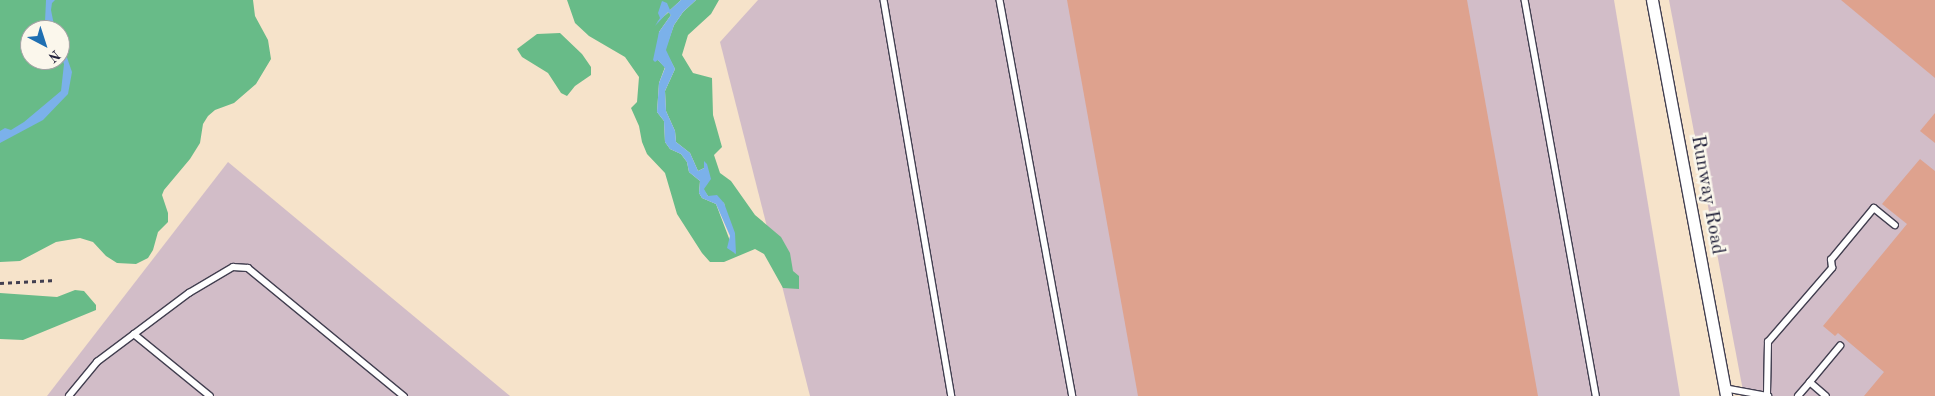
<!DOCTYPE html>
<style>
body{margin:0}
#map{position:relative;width:1935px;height:396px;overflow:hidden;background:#f6e3ca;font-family:"Old Standard TT",serif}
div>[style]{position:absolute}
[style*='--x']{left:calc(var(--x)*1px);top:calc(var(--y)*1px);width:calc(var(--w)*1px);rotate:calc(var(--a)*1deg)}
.industrial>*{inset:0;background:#d2bdc8}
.forest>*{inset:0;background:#68bb88}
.water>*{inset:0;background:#7bb1ea}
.building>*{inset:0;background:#dea28e}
.path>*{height:2.5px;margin-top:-1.25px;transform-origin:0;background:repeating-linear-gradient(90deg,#423f50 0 4px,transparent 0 8px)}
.roads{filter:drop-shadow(1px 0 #423f50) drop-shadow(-1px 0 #423f50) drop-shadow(0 1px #423f50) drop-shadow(0 -1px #423f50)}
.lane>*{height:5.5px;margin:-2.75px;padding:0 2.75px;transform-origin:2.75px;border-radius:2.75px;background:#fff}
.street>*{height:11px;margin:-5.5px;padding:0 5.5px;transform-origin:5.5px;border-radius:5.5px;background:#fff}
span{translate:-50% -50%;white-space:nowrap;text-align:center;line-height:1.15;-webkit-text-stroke:5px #fbf7ec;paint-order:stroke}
.street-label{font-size:20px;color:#22223b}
.north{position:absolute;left:20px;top:20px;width:50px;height:50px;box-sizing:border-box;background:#fbf7ec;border:1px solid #a4a2a5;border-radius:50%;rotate:140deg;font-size:14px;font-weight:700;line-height:20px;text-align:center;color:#22223b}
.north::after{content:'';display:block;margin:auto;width:18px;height:22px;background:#1f6fb2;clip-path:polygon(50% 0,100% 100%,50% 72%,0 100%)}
</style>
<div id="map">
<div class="industrial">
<i style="clip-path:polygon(758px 0,1614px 0,1680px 396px,810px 396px,720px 42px)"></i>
<i style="clip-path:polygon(1669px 0,1935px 0,1935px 396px,1744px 396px)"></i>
<i style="clip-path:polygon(228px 162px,510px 396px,47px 396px)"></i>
</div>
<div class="forest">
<i style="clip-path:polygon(evenodd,0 0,253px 0,255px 16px,268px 40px,271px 59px,256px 84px,234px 103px,215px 110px,208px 116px,203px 124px,200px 143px,190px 159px,164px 190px,162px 195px,168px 213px,168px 222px,158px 232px,153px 250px,148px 258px,136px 264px,117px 263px,106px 256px,93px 242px,80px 238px,56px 242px,20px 261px,0 262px,0 0,30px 30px,60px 30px,60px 60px,30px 60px,30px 30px)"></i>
<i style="clip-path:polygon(567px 0,681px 0,656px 23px,669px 12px,671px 15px,659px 32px,658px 60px,665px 67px,659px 83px,657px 112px,664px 121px,665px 142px,670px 149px,681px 154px,687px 162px,689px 172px,700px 181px,699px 193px,702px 198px,716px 204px,735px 254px,724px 203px,708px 196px,703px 189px,704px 168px,698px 171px,690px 153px,676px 142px,675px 131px,666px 111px,665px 91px,675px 69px,665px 50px,674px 25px,683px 12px,696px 0,719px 0,711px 14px,688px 35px,682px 55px,693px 73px,712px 78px,713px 115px,722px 147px,714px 155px,720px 173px,731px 181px,755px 215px,781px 237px,790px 253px,793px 271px,799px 276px,799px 289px,783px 288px,764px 254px,755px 249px,724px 262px,710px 262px,702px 253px,677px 214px,665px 173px,647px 154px,642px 142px,639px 126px,631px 108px,637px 102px,639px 77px,625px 57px,589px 36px,575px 23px)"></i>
<i style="clip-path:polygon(560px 33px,582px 54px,591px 67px,591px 75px,575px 86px,567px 96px,561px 93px,548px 73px,522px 57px,517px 49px,537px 34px)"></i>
<i style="clip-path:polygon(75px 290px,84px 291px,96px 305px,96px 310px,23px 340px,0 339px,0 293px,57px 297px)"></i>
</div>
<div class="water">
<i style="clip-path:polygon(46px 0,55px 0,52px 3px,51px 10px,55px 30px,49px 30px,45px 22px)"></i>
<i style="clip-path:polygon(681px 0,696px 0,683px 12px,674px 25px,666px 50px,675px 69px,665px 91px,666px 111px,675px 131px,676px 142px,690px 153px,698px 171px,704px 168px,704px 161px,707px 164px,711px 179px,704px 189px,708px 196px,717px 195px,724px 203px,735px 233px,736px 254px,727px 248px,730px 236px,716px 204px,702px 198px,699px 193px,700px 181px,689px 172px,687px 162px,681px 154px,670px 149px,665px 142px,664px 121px,657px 112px,659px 83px,665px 68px,658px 60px,655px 62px,653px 60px,659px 32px,671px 15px,668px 12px,655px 26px,660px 18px,658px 13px,662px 1px,667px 3px,670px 10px)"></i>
<i style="clip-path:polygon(60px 44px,63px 46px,72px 72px,68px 94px,43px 120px,0 143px,0 131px,5px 128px,11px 130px,24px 122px,61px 91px,64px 64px,60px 53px)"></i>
</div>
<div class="building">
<i style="clip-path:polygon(1067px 0,1467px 0,1538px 396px,1138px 396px)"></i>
<i style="clip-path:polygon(1841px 0,1935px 0,1935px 78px)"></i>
<i style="clip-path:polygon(1935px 113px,1935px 143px,1920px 131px)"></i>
<i style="clip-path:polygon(1920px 159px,1935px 171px,1935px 396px,1864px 396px,1884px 372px,1838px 333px,1835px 336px,1823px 326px,1907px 224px,1882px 204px)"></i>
</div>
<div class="path">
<i style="--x:0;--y:283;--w:56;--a:-3.1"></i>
</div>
<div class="roads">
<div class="lane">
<i style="--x:884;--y:0;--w:402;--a:80.3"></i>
<i style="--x:1000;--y:0;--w:403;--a:79.6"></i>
<i style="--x:1525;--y:0;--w:402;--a:79.8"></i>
<i style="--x:134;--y:334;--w:98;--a:39.2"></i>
<i style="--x:1810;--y:382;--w:47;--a:-50.2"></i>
<i style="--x:1724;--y:388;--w:45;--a:10.3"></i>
<i style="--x:1767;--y:394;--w:52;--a:-88.9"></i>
<i style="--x:1768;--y:342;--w:98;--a:-49.1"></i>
<i style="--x:1832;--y:268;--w:8;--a:-97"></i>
<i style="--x:1831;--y:260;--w:67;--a:-50.4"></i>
<i style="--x:1874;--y:208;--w:27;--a:39"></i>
<i style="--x:69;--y:396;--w:44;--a:-50.5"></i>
<i style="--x:97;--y:362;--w:115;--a:-36.9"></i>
<i style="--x:189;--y:293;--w:51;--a:-30.6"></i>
<i style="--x:233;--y:267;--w:15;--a:4"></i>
<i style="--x:248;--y:268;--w:202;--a:39.4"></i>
<i style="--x:1798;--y:396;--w:18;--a:-49"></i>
<i style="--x:1810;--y:382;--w:21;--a:41"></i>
</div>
<div class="street">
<i style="--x:1652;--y:0;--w:403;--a:79.4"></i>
</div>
</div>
<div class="street-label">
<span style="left:1707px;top:195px;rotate:80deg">Runway Road</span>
</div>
<div class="north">N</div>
</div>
